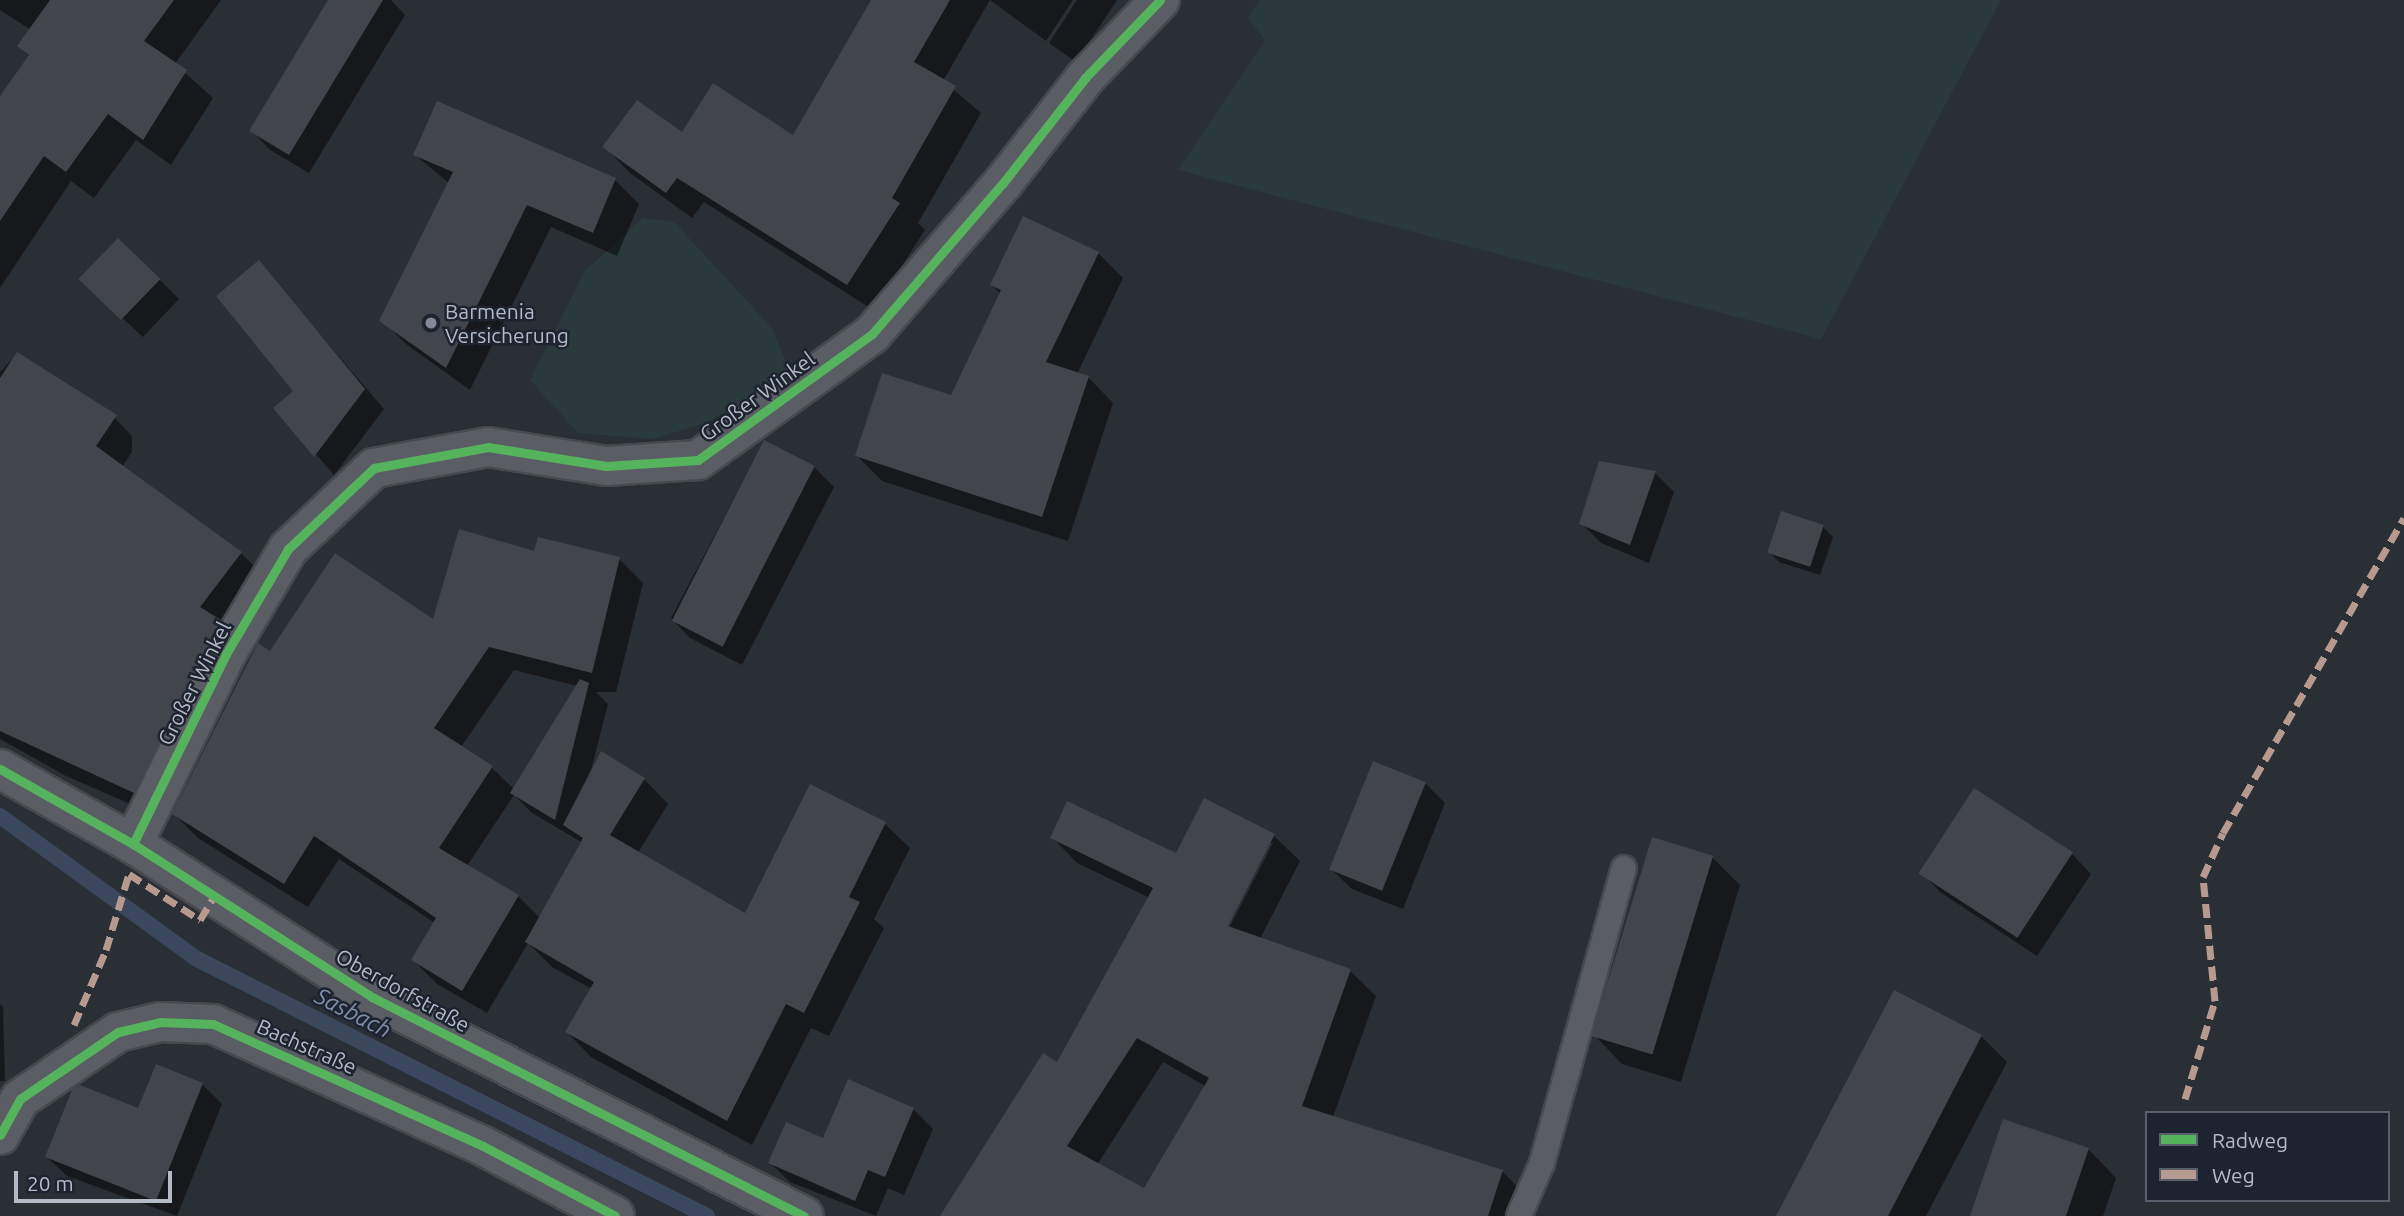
<!DOCTYPE html>
<meta charset="utf-8">
<style>
body{margin:0}
#map{position:relative;width:2404px;height:1216px;overflow:hidden;background:#2a2e35;font-family:Ubuntu,sans-serif}
div>[style]{position:absolute}
[style*='--x']{left:calc(var(--x)*1px);top:calc(var(--y)*1px);width:calc(var(--w)*1px);rotate:calc(var(--a)*1deg)}
.green>*{inset:0;background:#2a393c}
.shadow>*{inset:0;background:#0007}
.stream>*{height:16px;margin:-8px;padding:0 8px;transform-origin:8px;border-radius:8px;background:#3b475d}
.building>*{inset:0;background:#42464c;transform-origin:0 0}
.roads{filter:drop-shadow(2px 0 #46494e) drop-shadow(-2px 0 #46494e) drop-shadow(0 2px #46494e) drop-shadow(0 -2px #46494e)}
.service>*{height:24px;margin:-12px;padding:0 12px;transform-origin:12px;border-radius:12px;background:#5a5d63}
.minor>*{height:38px;margin:-19px;padding:0 19px;transform-origin:19px;border-radius:19px;background:#5a5d63}
.quiet>*{height:7px;margin-top:-3.5px;transform-origin:0;background:repeating-linear-gradient(90deg,#b69a8f 0 14px,transparent 0 21px)}
.cycleway>*{height:9px;margin:-4.5px;padding:0 4.5px;transform-origin:4.5px;border-radius:4.5px;background:#56b35d}
.dots>*{width:19px;height:19px;translate:-50% -50%;box-sizing:border-box;border:4px solid #1e242f;border-radius:50%}
span{translate:-50% -50%;white-space:nowrap;text-align:center;line-height:1.15;-webkit-text-stroke:5px #1e242f;paint-order:stroke}
.poi-label{font-size:21px;color:#b4bac6}
.left{translate:0 -50%;text-align:left}
.street-label{font-size:21px;color:#b4bac6}
.water-label{font-size:23px;color:#7f8faa;font-style:italic}
.legend{position:absolute;left:2145px;top:1111px;width:245px;height:91px;box-sizing:border-box;background:#1e242f;border:2px solid #5a606b;margin:0;padding:9px 12px;list-style:none;font-size:21px;color:#b4bac6}
.legend li{display:flex;align-items:center;gap:14px;height:35px}
.legend b{width:35px;border:2px solid #5a606b}
.scale{position:absolute;left:14px;top:1171px;width:158px;height:32px;box-sizing:border-box;border:4px solid #b4bac6;border-top:0;padding-left:9px;font-size:21px;line-height:24px;white-space:nowrap;color:#b4bac6;-webkit-text-stroke:5px #1e242f;paint-order:stroke}
</style>
<div id="map">
<div class="green">
<i style="clip-path:polygon(1260px 0,2001px 0,1821px 339px,1178px 170px,1265px 41px,1248px 17px)"></i>
<i style="clip-path:polygon(643px 218px,674px 222px,772px 328px,790px 371px,709px 422px,653px 439px,578px 433px,530px 380px,585px 271px)"></i>
</div>
<div class="shadow">
<i style="clip-path:polygon(0 0,221px 0,175px 64px,213px 98px,171px 165px,136px 140px,94px 198px,71px 181px,0 288px,0 99px,30px 57px,19px 46px,31px 30px,0 10px)"></i>
<i style="clip-path:polygon(330px 0,391px 0,405px 15px,309px 173px,270px 150px,251px 130px)"></i>
<i style="clip-path:polygon(873px 0,1073px 0,1046px 41px,990px 0,943px 81px,981px 113px,918px 223px,925px 230px,873px 310px,704px 202px,692px 218px,630px 173px,605px 147px,682px 134px,794px 137px)"></i>
<i style="clip-path:polygon(1077px 0,1117px 0,1076px 62px,1049px 43px)"></i>
<i style="clip-path:polygon(415px 155px,615px 180px,639px 204px,617px 256px,551px 227px,470px 390px,406px 344px,382px 320px,449px 183px)"></i>
<i style="clip-path:polygon(1098px 253px,1123px 278px,1077px 374px,1088px 377px,1113px 403px,1068px 541px,882px 481px,857px 456px,952px 397px,1001px 294px,992px 285px)"></i>
<i style="clip-path:polygon(259px 263px,384px 409px,334px 475px,276px 408px,296px 391px)"></i>
<i style="clip-path:polygon(160px 280px,179px 299px,143px 337px,102px 299px)"></i>
<i style="clip-path:polygon(17px 354px,108px 411px,132px 436px,132px 452px,122px 467px,241px 553px,265px 577px,158px 816px,66px 776px,0 739px,0 372px)"></i>
<i style="clip-path:polygon(764px 442px,814px 467px,834px 487px,742px 665px,690px 638px,671px 618px)"></i>
<i style="clip-path:polygon(1655px 473px,1674px 492px,1649px 563px,1601px 543px,1581px 523px)"></i>
<i style="clip-path:polygon(1823px 527px,1833px 537px,1820px 575px,1779px 562px,1770px 553px)"></i>
<i style="clip-path:polygon(evenodd,536px 553px,619px 559px,643px 583px,616px 692px,596px 692px,608px 704px,591px 770px,644px 779px,668px 804px,638px 853px,746px 916px,811px 787px,885px 824px,910px 848px,874px 919px,884px 928px,829px 1036px,811px 1028px,752px 1145px,591px 1057px,567px 1032px,592px 989px,552px 967px,528px 943px,487px 1013px,437px 984px,413px 960px,435px 923px,339px 859px,308px 907px,198px 838px,174px 814px,270px 653px,434px 621px,536px 553px,514px 670px,578px 686px,515px 790px,492px 768px,461px 747px,514px 670px,536px 553px,514px 795px,532px 813px,583px 843px,540px 918px,518px 896px,467px 866px,514px 795px)"></i>
<i style="clip-path:polygon(1425px 783px,1445px 803px,1403px 909px,1352px 889px,1332px 870px)"></i>
<i style="clip-path:polygon(evenodd,1274px 836px,1300px 861px,1260px 939px,1350px 971px,1376px 996px,1333px 1117px,1502px 1171px,1527px 1197px,1521px 1216px,944px 1216px,1057px 1064px,1150px 898px,1077px 863px,1052px 837px,1177px 856px,1274px 836px,1269px 843px,1273px 843px,1226px 934px,1223px 933px,1269px 843px,1274px 836px,1163px 1062px,1207px 1087px,1145px 1190px,1097px 1165px,1163px 1062px)"></i>
<i style="clip-path:polygon(2072px 854px,2091px 874px,2037px 956px,1940px 892px,1921px 872px)"></i>
<i style="clip-path:polygon(1712px 857px,1740px 885px,1681px 1082px,1622px 1064px,1595px 1036px)"></i>
<i style="clip-path:polygon(0 1004px,3px 1007px,5px 1081px,0 1081px)"></i>
<i style="clip-path:polygon(1981px 1036px,2007px 1062px,1926px 1216px,1778px 1216px)"></i>
<i style="clip-path:polygon(202px 1084px,222px 1104px,177px 1216px,67px 1176px,47px 1157px,139px 1110px)"></i>
<i style="clip-path:polygon(913px 1109px,933px 1129px,904px 1195px,888px 1188px,876px 1216px,790px 1182px,770px 1163px)"></i>
<i style="clip-path:polygon(2004px 1121px,2089px 1150px,2116px 1178px,2103px 1216px,1971px 1216px)"></i>
</div>
<div class="stream">
<i style="--x:0;--y:816;--w:243;--a:36"></i>
<i style="--x:197;--y:959;--w:571;--a:26.74"></i>
</div>
<div class="building">
<i style="clip-path:polygon(50px 0,174px 0,144px 41px,187px 70px,143px 140px,108px 114px,66px 172px,44px 156px,0 221px,0 96px,29px 55px,17px 46px)"></i>
<i style="clip-path:polygon(328px 0,383px 0,289px 155px,249px 131px)"></i>
<i style="clip-path:polygon(871px 0,950px 0,914px 62px,956px 86px,892px 198px,900px 203px,847px 285px,677px 178px,666px 193px,602px 147px,637px 100px,682px 132px,713px 83px,793px 135px)"></i>
<i style="clip-path:polygon(437px 101px,616px 178px,593px 233px,527px 205px,446px 368px,379px 321px,453px 172px,413px 155px)"></i>
<i style="clip-path:polygon(1023px 216px,1099px 252px,1046px 362px,1089px 376px,1042px 517px,855px 456px,882px 373px,951px 395px,1001px 290px,990px 285px)"></i>
<i style="left:118px;top:238px;width:59px;height:57px;rotate:44deg"></i>
<i style="clip-path:polygon(259px 260px,365px 389px,314px 457px,273px 408px,293px 391px,216px 296px)"></i>
<i style="clip-path:polygon(17px 352px,117px 415px,96px 446px,242px 552px,200px 607px,221px 620px,134px 793px,0 731px,0 378px)"></i>
<i style="left:764px;top:440px;width:57px;height:203px;rotate:27deg"></i>
<i style="clip-path:polygon(1599px 461px,1656px 471px,1630px 545px,1579px 524px)"></i>
<i style="left:1781px;top:511px;width:45px;height:44px;rotate:18deg"></i>
<i style="clip-path:polygon(459px 529px,534px 551px,538px 537px,620px 557px,592px 673px,489px 647px,434px 728px,493px 766px,439px 848px,519px 895px,462px 991px,411px 960px,436px 918px,314px 836px,284px 884px,172px 814px,258px 643px,270px 651px,335px 553px,433px 619px)"></i>
<i style="clip-path:polygon(580px 679px,589px 683px,555px 820px,510px 793px)"></i>
<i style="clip-path:polygon(601px 751px,645px 778px,610px 835px,745px 913px,810px 784px,886px 822px,849px 897px,860px 902px,804px 1013px,786px 1004px,727px 1121px,565px 1032px,594px 982px,525px 942px,583px 838px,563px 825px)"></i>
<i style="left:1373px;top:761px;width:57px;height:117px;rotate:22deg"></i>
<i style="left:1974px;top:788px;width:118px;height:102px;rotate:33deg"></i>
<i style="clip-path:polygon(evenodd,1204px 798px,1275px 834px,1228px 926px,1351px 969px,1302px 1106px,1503px 1170px,1488px 1216px,940px 1216px,1043px 1053px,1057px 1062px,1153px 888px,1050px 838px,1067px 801px,1176px 853px,1204px 798px,1137px 1038px,1209px 1078px,1144px 1188px,1067px 1146px,1137px 1038px)"></i>
<i style="left:1652px;top:837px;width:64px;height:208px;rotate:17deg"></i>
<i style="clip-path:polygon(1894px 990px,1982px 1035px,1888px 1216px,1776px 1216px)"></i>
<i style="clip-path:polygon(156px 1064px,203px 1083px,156px 1201px,45px 1157px,72px 1090px,80px 1085px,138px 1108px)"></i>
<i style="clip-path:polygon(848px 1079px,914px 1108px,885px 1177px,868px 1170px,855px 1201px,768px 1163px,786px 1122px,823px 1138px)"></i>
<i style="clip-path:polygon(2003px 1119px,2089px 1148px,2066px 1216px,1970px 1216px)"></i>
</div>
<div class="roads">
<div class="service">
<i style="--x:1519;--y:1216;--w:58;--a:-66.5"></i>
<i style="--x:1542;--y:1163;--w:306;--a:-74.5"></i>
</div>
<div class="minor">
<i style="--x:0;--y:769;--w:153;--a:29.4"></i>
<i style="--x:133;--y:844;--w:284;--a:32.6"></i>
<i style="--x:372;--y:997;--w:484;--a:26.9"></i>
<i style="--x:133;--y:844;--w:212;--a:-63.9"></i>
<i style="--x:226;--y:654;--w:122;--a:-59.4"></i>
<i style="--x:288;--y:549;--w:118;--a:-43.3"></i>
<i style="--x:374;--y:468;--w:116;--a:-10.4"></i>
<i style="--x:488;--y:447;--w:120;--a:9.1"></i>
<i style="--x:606;--y:466;--w:92;--a:-3.7"></i>
<i style="--x:698;--y:460;--w:215;--a:-35.9"></i>
<i style="--x:872;--y:334;--w:200;--a:-49.1"></i>
<i style="--x:1003;--y:183;--w:133;--a:-52"></i>
<i style="--x:1085;--y:78;--w:108;--a:-46.1"></i>
<i style="--x:0;--y:1135;--w:41;--a:-60.9"></i>
<i style="--x:20;--y:1099;--w:119;--a:-34.4"></i>
<i style="--x:118;--y:1032;--w:43;--a:-13.4"></i>
<i style="--x:160;--y:1022;--w:53;--a:2.2"></i>
<i style="--x:213;--y:1024;--w:296;--a:24.3"></i>
<i style="--x:483;--y:1146;--w:149;--a:27.9"></i>
</div>
</div>
<div class="quiet">
<i style="--x:74;--y:1025;--w:82;--a:-66.9"></i>
<i style="--x:106;--y:950;--w:79;--a:-73.2"></i>
<i style="--x:129;--y:874;--w:85;--a:32.9"></i>
<i style="--x:200;--y:920;--w:26;--a:-59"></i>
<i style="--x:2185;--y:1099;--w:102;--a:-73"></i>
<i style="--x:2215;--y:1001;--w:125;--a:-95.5"></i>
<i style="--x:2203;--y:877;--w:48;--a:-65.6"></i>
<i style="--x:2223;--y:833;--w:363;--a:-60.1"></i>
</div>
<div class="cycleway">
<i style="--x:0;--y:769;--w:153;--a:29.4"></i>
<i style="--x:133;--y:844;--w:284;--a:32.6"></i>
<i style="--x:372;--y:997;--w:484;--a:26.9"></i>
<i style="--x:133;--y:844;--w:212;--a:-63.9"></i>
<i style="--x:226;--y:654;--w:122;--a:-59.4"></i>
<i style="--x:288;--y:549;--w:118;--a:-43.3"></i>
<i style="--x:374;--y:468;--w:116;--a:-10.4"></i>
<i style="--x:488;--y:447;--w:120;--a:9.1"></i>
<i style="--x:606;--y:466;--w:92;--a:-3.7"></i>
<i style="--x:698;--y:460;--w:215;--a:-35.9"></i>
<i style="--x:872;--y:334;--w:200;--a:-49.1"></i>
<i style="--x:1003;--y:183;--w:133;--a:-52"></i>
<i style="--x:1085;--y:78;--w:108;--a:-46.1"></i>
<i style="--x:0;--y:1135;--w:41;--a:-60.9"></i>
<i style="--x:20;--y:1099;--w:119;--a:-34.4"></i>
<i style="--x:118;--y:1032;--w:43;--a:-13.4"></i>
<i style="--x:160;--y:1022;--w:53;--a:2.2"></i>
<i style="--x:213;--y:1024;--w:296;--a:24.3"></i>
<i style="--x:483;--y:1146;--w:149;--a:27.9"></i>
</div>
<div class="dots">
<i style="left:431px;top:323px;background:#848993"></i>
</div>
<div class="poi-label">
<span class="left" style="left:445px;top:323px">Barmenia<br>Versicherung</span>
</div>
<div class="street-label">
<span style="left:757px;top:396px;rotate:-36deg">Großer Winkel</span>
<span style="left:194px;top:683px;rotate:-63deg">Großer Winkel</span>
<span style="left:403px;top:990px;rotate:29deg">Oberdorfstraße</span>
<span style="left:307px;top:1046px;rotate:24deg">Bachstraße</span>
</div>
<div class="water-label">
<span style="left:353px;top:1013px;rotate:27deg">Sasbach</span>
</div>
<ul class="legend">
<li><b style="height:9px;background:#56b35d"></b>Radweg</li>
<li><b style="height:9px;background:#b69a8f"></b>Weg</li>
</ul>
<div class="scale">20 m</div>
</div>
